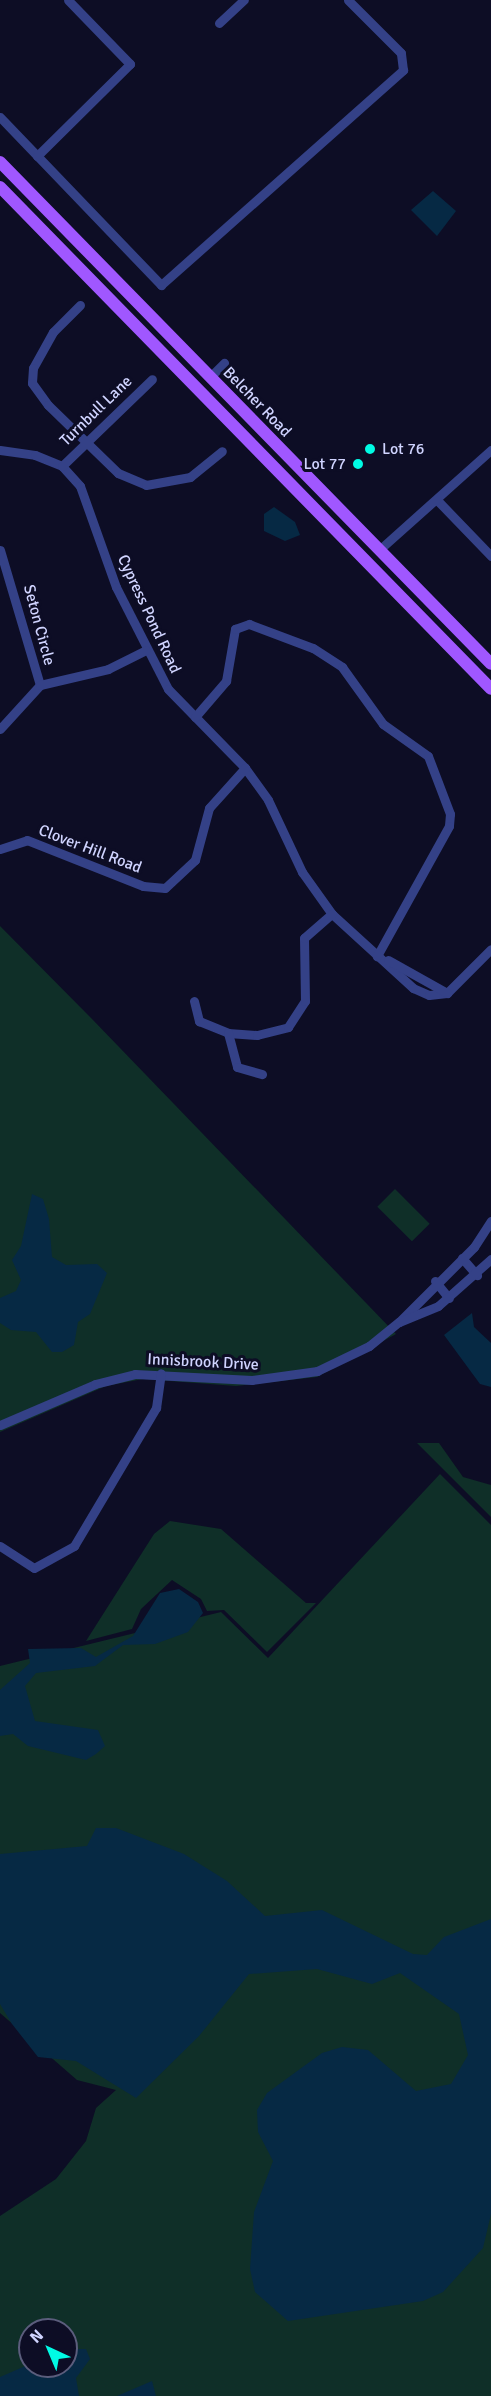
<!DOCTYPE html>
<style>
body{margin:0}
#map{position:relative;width:491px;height:2396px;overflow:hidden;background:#0d0d25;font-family:Signika,sans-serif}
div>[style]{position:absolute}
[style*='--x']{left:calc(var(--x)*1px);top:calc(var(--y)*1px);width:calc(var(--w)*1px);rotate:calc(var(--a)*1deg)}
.green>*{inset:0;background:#0f2f28;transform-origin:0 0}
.water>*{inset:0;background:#062944}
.minor>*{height:9px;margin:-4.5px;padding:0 4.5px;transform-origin:4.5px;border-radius:4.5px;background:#344187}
.major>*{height:12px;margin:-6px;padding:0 6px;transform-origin:6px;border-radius:6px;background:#a057ff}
.dots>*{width:16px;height:16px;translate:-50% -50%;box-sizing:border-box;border:3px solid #0d0d25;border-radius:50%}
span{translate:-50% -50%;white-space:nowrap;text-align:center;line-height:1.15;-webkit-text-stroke:6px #0d0d25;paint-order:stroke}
.street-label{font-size:16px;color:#d0d4ff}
.poi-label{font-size:16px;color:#d0d4ff}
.left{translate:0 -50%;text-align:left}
.right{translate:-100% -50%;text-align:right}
.north{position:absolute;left:18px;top:2318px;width:60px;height:60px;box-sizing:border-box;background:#0d0d25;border:2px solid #5b5d7c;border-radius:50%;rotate:316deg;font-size:16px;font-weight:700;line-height:24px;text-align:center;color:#d0d4ff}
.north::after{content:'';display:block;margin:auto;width:21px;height:27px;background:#00fbe4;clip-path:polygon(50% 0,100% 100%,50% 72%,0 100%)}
</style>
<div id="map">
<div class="green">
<i style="clip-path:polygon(0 926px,93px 1020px,396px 1334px,317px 1377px,236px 1386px,143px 1379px,106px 1386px,0 1432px)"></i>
<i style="left:395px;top:1189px;width:49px;height:25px;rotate:45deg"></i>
<i style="clip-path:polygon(417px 1443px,439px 1443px,463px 1477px,491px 1485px,491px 1517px)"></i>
<i style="clip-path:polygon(evenodd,440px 1474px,491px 1525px,491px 2396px,0 2396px,0 2216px,56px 2179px,86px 2141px,96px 2108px,116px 2090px,77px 2080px,0 2013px,0 1666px,221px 1612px,268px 1658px,440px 1474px,30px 2330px,66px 2330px,66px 2366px,30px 2366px,30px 2330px)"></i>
<i style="clip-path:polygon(170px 1521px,221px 1529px,306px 1603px,316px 1603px,267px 1652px,224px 1610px,207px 1611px,201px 1599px,172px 1580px,141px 1609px,132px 1629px,86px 1641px,154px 1534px)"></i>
</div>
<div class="water">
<i style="clip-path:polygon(433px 191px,456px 211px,437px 236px,411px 210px)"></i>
<i style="clip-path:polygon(274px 507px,295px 522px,300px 535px,285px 541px,264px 531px,264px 514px)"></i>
<i style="clip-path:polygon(32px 1194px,43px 1199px,49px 1219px,52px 1257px,66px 1265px,97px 1264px,107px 1273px,90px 1314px,78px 1322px,74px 1345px,62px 1352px,52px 1352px,36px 1332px,11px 1330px,0 1323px,0 1298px,16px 1291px,21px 1280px,12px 1260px,21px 1246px)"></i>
<i style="clip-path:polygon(472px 1313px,474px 1327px,491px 1343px,491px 1387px,480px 1384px,444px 1335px)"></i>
<i style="clip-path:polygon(179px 1589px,198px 1602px,203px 1613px,188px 1632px,155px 1644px,123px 1645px,95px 1666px,36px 1673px,25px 1686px,35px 1721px,98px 1730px,105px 1746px,96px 1754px,86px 1760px,28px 1746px,13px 1734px,0 1736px,0 1690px,30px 1663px,28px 1649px,81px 1648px,96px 1657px,133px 1636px,160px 1593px)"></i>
<i style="clip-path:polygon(96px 1828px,116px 1828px,184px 1854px,227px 1881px,265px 1916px,322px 1910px,413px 1954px,427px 1955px,444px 1937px,491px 1919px,491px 2214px,483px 2248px,443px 2292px,423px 2301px,288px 2321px,255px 2292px,250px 2269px,254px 2212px,273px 2161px,258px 2132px,257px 2110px,267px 2093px,322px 2053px,342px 2047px,368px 2050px,416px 2091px,451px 2084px,468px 2055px,459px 2014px,400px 1973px,372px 1984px,317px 1969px,249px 1974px,199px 2036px,136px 2098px,76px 2061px,38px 2057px,12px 2024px,0 2004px,0 1854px,87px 1846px)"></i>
<i style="clip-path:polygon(76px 2349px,86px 2349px,90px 2359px,76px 2378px,79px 2396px,0 2396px,0 2377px,30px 2364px,66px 2366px)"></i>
<i style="clip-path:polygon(152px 2381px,156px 2396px,117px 2396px)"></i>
</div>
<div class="minor">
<i style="--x:219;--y:23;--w:34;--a:-43"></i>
<i style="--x:0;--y:117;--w:233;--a:46.2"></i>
<i style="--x:161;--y:285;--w:324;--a:-41.6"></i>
<i style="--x:403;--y:70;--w:17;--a:-97"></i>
<i style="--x:401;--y:53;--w:75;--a:-135"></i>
<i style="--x:37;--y:156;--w:131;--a:-44.7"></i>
<i style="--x:130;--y:64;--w:89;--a:-134.1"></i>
<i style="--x:80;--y:305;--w:38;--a:135"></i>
<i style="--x:53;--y:332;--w:41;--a:119.1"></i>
<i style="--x:33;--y:368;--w:15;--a:94"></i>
<i style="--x:32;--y:383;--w:27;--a:54"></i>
<i style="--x:48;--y:405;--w:98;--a:44.2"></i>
<i style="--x:118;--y:473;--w:30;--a:23"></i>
<i style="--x:146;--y:485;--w:45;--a:-10.3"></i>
<i style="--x:190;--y:477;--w:41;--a:-39.1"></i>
<i style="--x:210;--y:377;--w:20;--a:-45"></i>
<i style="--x:0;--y:450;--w:35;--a:8"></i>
<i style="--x:35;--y:455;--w:29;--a:22"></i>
<i style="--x:62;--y:466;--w:27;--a:48"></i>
<i style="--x:80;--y:486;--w:107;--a:70.4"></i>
<i style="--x:116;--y:587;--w:114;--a:63"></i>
<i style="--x:168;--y:689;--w:110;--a:45.7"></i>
<i style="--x:245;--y:768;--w:39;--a:54"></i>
<i style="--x:268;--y:800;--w:80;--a:64.7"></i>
<i style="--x:302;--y:872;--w:52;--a:54.5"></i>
<i style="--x:332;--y:914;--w:110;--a:42.4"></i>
<i style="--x:413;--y:988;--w:17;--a:24"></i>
<i style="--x:429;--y:995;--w:18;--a:-6"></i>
<i style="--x:447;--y:993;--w:62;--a:-45"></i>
<i style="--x:62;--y:466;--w:125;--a:-44"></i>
<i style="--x:437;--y:500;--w:78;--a:46"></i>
<i style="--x:0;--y:550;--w:141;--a:73.5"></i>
<i style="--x:379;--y:550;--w:150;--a:-41.8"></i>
<i style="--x:195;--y:717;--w:48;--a:-49.3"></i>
<i style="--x:226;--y:681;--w:53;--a:-80.2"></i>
<i style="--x:235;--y:629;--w:15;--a:-20"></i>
<i style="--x:249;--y:624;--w:68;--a:20.6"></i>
<i style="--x:313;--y:648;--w:35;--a:33"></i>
<i style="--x:342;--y:667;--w:70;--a:54.3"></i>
<i style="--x:383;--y:724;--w:55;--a:35.4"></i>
<i style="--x:428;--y:756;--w:62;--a:69.2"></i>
<i style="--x:450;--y:814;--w:12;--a:95"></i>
<i style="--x:449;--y:826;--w:149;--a:119"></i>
<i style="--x:0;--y:729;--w:59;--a:-47.7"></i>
<i style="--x:40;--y:685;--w:70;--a:-13.2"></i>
<i style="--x:108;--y:669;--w:42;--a:-26.6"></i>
<i style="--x:0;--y:849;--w:28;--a:-18"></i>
<i style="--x:27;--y:840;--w:125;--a:21.6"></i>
<i style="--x:143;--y:886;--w:22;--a:5"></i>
<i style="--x:165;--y:888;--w:41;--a:-43"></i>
<i style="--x:195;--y:860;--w:54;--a:-74.9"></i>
<i style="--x:209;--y:808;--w:54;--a:-48"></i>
<i style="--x:388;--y:960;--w:68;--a:29.2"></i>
<i style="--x:194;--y:1001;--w:21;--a:76"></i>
<i style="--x:199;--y:1021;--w:31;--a:22"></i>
<i style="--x:228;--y:1033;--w:29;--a:4"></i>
<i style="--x:257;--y:1035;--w:32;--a:-14"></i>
<i style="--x:288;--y:1027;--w:31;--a:-57"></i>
<i style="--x:305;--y:1001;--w:63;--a:-90.9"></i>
<i style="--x:304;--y:938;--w:37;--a:-41"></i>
<i style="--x:228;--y:1033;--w:35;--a:75"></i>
<i style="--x:237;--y:1067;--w:26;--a:16"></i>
<i style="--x:462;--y:1258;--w:23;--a:49"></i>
<i style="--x:435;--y:1281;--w:22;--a:51"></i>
<i style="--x:399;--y:1322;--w:106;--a:-45"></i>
<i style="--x:474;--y:1247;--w:31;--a:-57"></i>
<i style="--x:0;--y:1425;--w:103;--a:-23.3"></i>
<i style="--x:95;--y:1384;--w:41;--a:-14"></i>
<i style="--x:135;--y:1374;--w:117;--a:2.9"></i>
<i style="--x:252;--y:1380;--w:66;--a:-7.9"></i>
<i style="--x:317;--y:1371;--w:58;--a:-25.7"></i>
<i style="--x:369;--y:1346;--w:38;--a:-39"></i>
<i style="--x:399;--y:1322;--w:42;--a:-22.3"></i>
<i style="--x:438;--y:1306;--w:71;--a:-41.6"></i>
<i style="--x:0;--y:1546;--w:40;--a:32.9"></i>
<i style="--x:34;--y:1568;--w:46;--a:-28.8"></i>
<i style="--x:74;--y:1546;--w:161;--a:-59.3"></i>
<i style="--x:156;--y:1408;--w:35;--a:-82"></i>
</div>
<div class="major">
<i style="--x:0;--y:162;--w:702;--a:45.63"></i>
<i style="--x:0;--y:187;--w:702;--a:45.63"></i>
</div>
<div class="dots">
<i style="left:370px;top:449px;background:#00fbe4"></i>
<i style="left:358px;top:464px;background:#00fbe4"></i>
</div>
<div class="street-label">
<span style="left:257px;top:402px;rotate:46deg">Belcher Road</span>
<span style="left:96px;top:411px;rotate:-44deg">Turnbull Lane</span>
<span style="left:149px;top:614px;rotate:65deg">Cypress Pond Road</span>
<span style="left:39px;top:625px;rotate:75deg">Seton Circle</span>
<span style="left:90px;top:849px;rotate:21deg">Clover Hill Road</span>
<span style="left:203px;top:1362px;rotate:3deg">Innisbrook Drive</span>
</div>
<div class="poi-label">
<span class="left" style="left:382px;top:449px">Lot 76</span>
<span class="right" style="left:346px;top:464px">Lot 77</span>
</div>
<div class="north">N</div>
</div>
